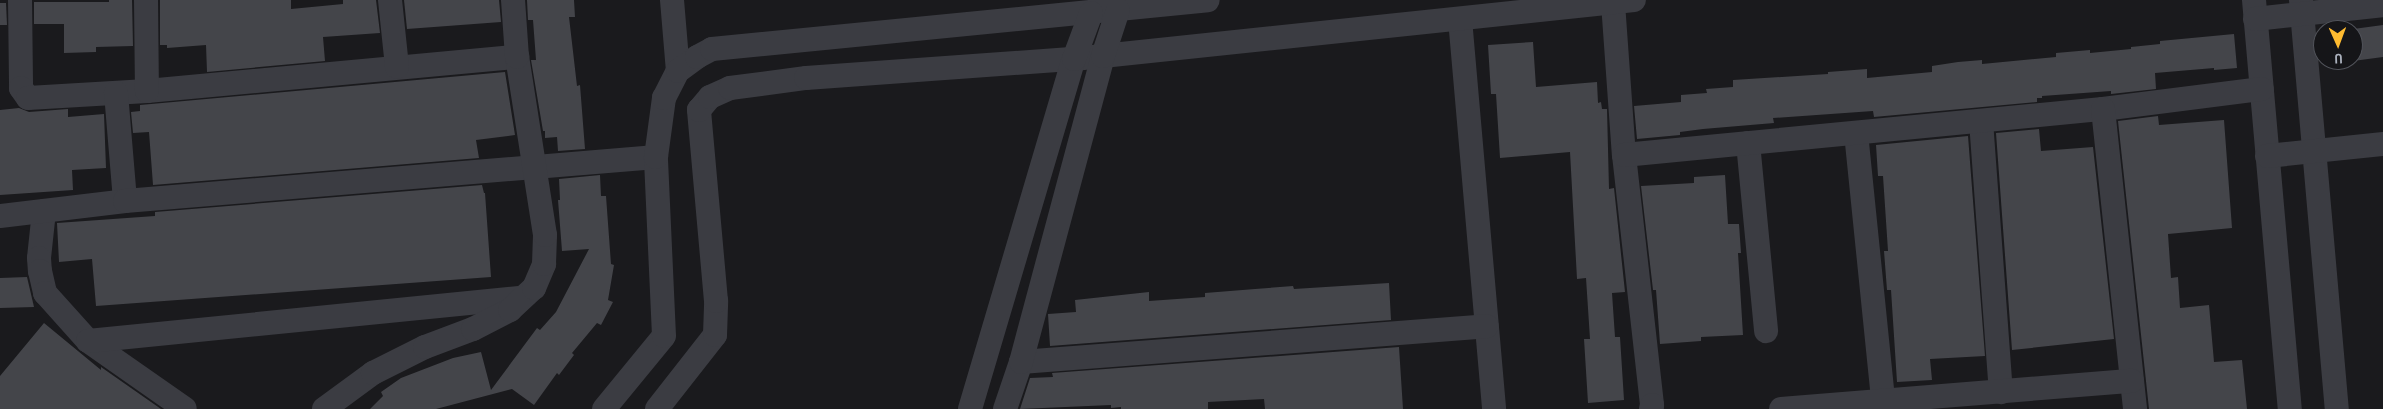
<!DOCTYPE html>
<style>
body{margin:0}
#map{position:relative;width:2383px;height:409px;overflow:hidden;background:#1a1a1d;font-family:"Archivo Narrow",sans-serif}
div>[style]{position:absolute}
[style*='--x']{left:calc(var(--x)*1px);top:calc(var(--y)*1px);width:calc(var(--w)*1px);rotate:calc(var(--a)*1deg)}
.building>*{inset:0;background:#44454a}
.street>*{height:24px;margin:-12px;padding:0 12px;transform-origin:12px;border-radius:12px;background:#3b3c42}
span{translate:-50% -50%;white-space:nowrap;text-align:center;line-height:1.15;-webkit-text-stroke:4.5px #151518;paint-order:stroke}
.north{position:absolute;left:2313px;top:20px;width:50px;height:50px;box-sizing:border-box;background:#151518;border:1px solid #51535a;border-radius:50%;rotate:178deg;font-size:14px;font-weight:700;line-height:20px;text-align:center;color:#abb1bd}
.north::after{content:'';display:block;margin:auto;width:18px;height:22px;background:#ffbb30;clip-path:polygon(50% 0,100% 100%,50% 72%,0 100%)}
</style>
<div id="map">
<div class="building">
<i style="clip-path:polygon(109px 0,132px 0,133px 46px,96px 47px,96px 52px,64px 53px,64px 24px,34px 24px,34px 2px,109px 2px)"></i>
<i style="clip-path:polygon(160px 0,291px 0,291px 9px,343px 4px,343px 0,376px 0,380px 33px,323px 37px,325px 61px,207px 72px,206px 45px,167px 48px,167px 45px,160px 45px)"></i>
<i style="clip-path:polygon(404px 0,499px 0,501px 22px,407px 29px)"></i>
<i style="clip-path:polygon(527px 0,574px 0,575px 17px,569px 17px,577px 86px,580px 85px,585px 149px,558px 151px,557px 137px,545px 138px,545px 131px,543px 131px,531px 60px,536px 60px,533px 20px,528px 20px)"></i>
<i style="clip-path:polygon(0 3px,6px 3px,7px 25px,0 25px)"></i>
<i style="clip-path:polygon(2383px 25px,2383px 57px,2323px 65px,2318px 34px,2323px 33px,2323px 60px,2353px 60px,2353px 30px,2346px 30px)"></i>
<i style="clip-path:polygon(2234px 34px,2237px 68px,2214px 70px,2214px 68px,2155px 73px,2156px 89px,2111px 94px,2111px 91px,2042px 96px,2042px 98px,2037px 98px,2037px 102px,1874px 117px,1873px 111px,1773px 118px,1774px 123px,1703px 129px,1680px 132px,1680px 135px,1637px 139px,1634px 106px,1681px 102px,1681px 95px,1707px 93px,1706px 89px,1733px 87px,1733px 80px,1828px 74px,1828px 72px,1867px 69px,1867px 78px,1932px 72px,1932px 66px,1958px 62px,1982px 60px,1982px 64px,2056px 57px,2056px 53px,2090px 50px,2090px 53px,2131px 49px,2131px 47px,2160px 44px,2160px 41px)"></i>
<i style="clip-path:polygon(1533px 42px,1536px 87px,1597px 82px,1598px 103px,1601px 102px,1602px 109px,1607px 109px,1609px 189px,1614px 188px,1625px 292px,1612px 293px,1615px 337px,1620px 337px,1624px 400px,1588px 403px,1584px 339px,1590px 339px,1586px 278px,1577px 279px,1570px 152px,1500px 158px,1496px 94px,1491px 94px,1488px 45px)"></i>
<i style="clip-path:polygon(505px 72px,515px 135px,476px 140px,479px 158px,153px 185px,149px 132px,133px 133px,131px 112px,140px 111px,140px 105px)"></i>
<i style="clip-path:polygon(19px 108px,29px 112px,68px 109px,68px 117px,104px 114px,106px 168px,72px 170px,73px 190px,0 195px,0 110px)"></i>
<i style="clip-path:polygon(2158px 116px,2159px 125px,2224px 120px,2232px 228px,2168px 234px,2171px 278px,2178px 277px,2180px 308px,2209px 305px,2214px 362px,2242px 360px,2247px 409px,2149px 409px,2118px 121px)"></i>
<i style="clip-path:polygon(2039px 129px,2041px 151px,2093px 147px,2114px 339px,2012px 350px,1996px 133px)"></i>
<i style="clip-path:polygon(1968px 136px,1985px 356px,1930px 359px,1932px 380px,1897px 382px,1891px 290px,1887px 290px,1884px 251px,1888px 251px,1883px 176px,1878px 176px,1876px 145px)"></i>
<i style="clip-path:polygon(600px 175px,601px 196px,606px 196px,611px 264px,614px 265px,608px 300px,613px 302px,601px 325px,597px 323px,572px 353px,574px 355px,559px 375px,557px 373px,534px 405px,512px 389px,436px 409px,370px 409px,383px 396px,381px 392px,401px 378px,453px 358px,481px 352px,491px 390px,537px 328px,540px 330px,556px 312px,589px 249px,562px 251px,558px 200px,560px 200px,559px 179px)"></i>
<i style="clip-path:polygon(1725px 175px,1728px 224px,1739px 224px,1741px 253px,1738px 253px,1743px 335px,1701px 337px,1701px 341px,1660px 344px,1656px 290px,1653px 290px,1641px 186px,1694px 183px,1694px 177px)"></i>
<i style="clip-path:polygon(482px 185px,484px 193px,485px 193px,491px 277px,96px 306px,92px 259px,59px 262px,57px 223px,155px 216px,155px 212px)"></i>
<i style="clip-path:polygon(27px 277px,34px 307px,0 308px,0 278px)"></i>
<i style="clip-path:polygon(1389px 283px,1391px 320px,1050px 346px,1048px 314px,1076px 312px,1075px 300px,1149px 292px,1149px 301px,1205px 297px,1205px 293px,1255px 289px,1293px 286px,1294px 289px)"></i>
<i style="clip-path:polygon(44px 323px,101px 370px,101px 367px,161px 409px,0 409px,0 376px)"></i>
<i style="clip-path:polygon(1399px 347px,1403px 409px,1265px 409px,1264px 399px,1208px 402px,1208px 409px,1121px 409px,1121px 407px,1111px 408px,1111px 405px,1020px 409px,1030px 378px,1053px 377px,1052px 373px)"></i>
</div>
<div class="street">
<i style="--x:20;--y:0;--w:88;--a:89.3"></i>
<i style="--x:21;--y:88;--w:12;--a:55"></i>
<i style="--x:28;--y:98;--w:119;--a:-3.4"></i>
<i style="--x:147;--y:91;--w:372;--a:-5.3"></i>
<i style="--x:146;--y:0;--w:91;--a:89.4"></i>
<i style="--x:390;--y:0;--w:67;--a:84"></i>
<i style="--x:672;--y:0;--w:71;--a:85.2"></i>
<i style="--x:2254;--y:0;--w:411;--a:85"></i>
<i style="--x:2301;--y:0;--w:411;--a:85"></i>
<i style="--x:1613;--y:3;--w:152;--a:85.9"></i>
<i style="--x:1624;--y:155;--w:252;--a:83.6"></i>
<i style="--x:1652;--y:405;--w:4;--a:104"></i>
<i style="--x:1460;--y:19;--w:391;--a:85"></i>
<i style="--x:2255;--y:19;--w:129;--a:-6.2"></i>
<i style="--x:116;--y:93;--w:108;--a:85.2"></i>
<i style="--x:2103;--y:109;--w:160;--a:-7.2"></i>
<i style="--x:1981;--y:121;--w:272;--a:85.8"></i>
<i style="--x:1856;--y:133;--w:269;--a:84.2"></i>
<i style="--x:1748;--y:143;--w:189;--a:84.5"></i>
<i style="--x:1624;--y:155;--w:481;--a:-5.5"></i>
<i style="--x:2103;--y:109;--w:302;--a:83.9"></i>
<i style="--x:2267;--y:156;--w:117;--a:-5.9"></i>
<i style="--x:44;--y:211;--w:47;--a:96.1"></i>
<i style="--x:39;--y:258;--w:13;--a:86"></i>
<i style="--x:40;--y:271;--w:23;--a:77"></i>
<i style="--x:45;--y:293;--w:64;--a:48.1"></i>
<i style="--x:88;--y:341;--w:118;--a:35"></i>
<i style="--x:0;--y:216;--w:126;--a:-6.8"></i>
<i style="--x:125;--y:201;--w:533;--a:-4.74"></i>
<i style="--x:88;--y:341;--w:436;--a:-5.7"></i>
<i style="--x:1021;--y:362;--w:467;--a:-4.4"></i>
<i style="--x:324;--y:409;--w:61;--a:-36.3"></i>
<i style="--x:373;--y:373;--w:58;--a:-26.6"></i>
<i style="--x:425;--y:347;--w:51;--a:-20.6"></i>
<i style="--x:473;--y:329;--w:42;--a:-27.2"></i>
<i style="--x:510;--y:310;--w:33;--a:-43"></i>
<i style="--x:534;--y:288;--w:26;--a:-67"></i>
<i style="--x:544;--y:264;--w:29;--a:-88"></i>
<i style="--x:545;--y:235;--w:180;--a:-98.9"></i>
<i style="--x:517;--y:57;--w:57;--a:-94"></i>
<i style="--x:604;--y:409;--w:94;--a:-50.6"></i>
<i style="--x:664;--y:336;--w:179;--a:-92.6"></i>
<i style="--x:656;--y:157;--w:60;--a:-82.3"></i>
<i style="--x:664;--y:98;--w:30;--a:-63"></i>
<i style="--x:678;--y:71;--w:24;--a:-36"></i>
<i style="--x:697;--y:57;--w:17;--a:-28"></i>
<i style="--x:712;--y:49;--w:498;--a:-5.6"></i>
<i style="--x:657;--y:409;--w:94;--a:-51.9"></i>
<i style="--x:715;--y:335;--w:34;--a:-88"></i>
<i style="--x:716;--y:301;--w:192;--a:-95.1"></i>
<i style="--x:699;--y:110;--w:17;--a:-50"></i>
<i style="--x:710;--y:97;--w:22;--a:-24"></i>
<i style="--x:730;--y:88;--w:77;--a:-7.5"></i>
<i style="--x:806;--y:78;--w:269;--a:-4.1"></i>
<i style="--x:1074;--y:59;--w:563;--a:-6.01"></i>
<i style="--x:970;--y:409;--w:365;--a:-73.5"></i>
<i style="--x:1074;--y:59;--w:49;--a:-69.7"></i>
<i style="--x:1005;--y:409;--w:50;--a:-71.2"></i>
<i style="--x:1021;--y:362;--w:317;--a:-75"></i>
<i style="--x:1103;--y:56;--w:48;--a:-71.9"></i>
<i style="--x:1781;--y:409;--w:352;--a:-4.6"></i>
</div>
<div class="north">U</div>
</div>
